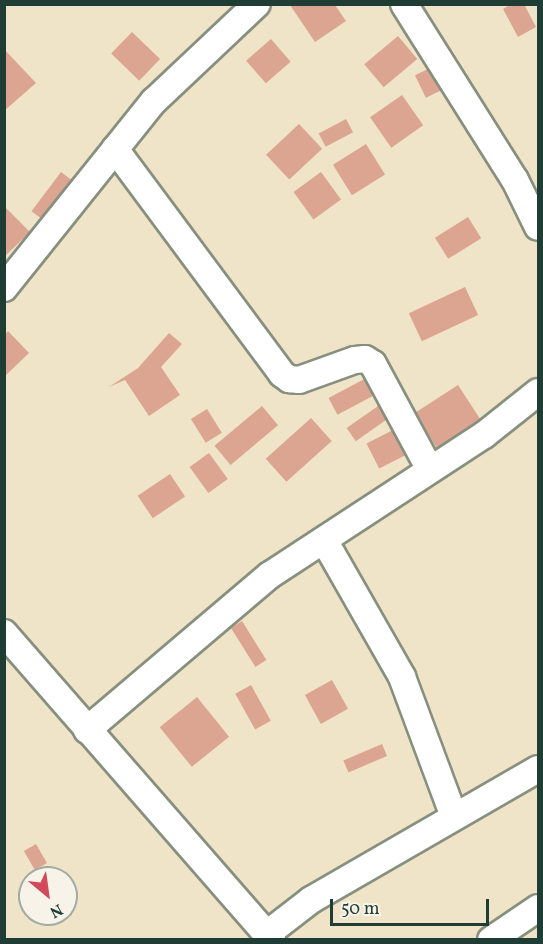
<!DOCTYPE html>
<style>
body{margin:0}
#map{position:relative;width:543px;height:944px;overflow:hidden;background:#efe4c7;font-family:Vollkorn,serif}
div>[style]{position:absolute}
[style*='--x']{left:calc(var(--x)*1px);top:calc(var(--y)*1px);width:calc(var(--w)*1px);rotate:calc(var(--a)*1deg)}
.building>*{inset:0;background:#dca591;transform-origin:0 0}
.roads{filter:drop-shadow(2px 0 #87907e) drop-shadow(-2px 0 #87907e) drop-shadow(0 2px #87907e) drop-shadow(0 -2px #87907e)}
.minor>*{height:26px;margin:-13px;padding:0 13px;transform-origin:13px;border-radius:13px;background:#fff}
span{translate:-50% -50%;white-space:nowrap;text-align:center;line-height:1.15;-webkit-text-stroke:6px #f7f3e8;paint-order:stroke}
.frame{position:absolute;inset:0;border:6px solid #1f3d34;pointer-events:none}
.north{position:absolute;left:18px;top:866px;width:60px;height:60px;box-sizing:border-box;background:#f7f3e8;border:2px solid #a1aaa0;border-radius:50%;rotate:151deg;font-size:16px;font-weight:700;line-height:24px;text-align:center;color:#1f3d34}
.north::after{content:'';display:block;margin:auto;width:21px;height:27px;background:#d1495b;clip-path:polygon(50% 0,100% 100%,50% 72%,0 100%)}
.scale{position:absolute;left:330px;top:899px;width:159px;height:27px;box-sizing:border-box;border:3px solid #1f3d34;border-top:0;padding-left:8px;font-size:18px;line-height:21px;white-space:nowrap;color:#1f3d34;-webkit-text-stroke:4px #f7f3e8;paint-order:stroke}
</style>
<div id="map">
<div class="building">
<i style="clip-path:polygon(511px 4px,524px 4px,536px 27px,518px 37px,503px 9px)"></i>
<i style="clip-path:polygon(290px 5px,335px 5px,346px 21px,315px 42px)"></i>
<i style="left:132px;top:32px;width:39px;height:30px;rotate:44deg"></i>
<i style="left:398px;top:36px;width:30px;height:44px;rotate:50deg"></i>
<i style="left:271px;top:39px;width:30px;height:33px;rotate:49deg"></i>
<i style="clip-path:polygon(4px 49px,36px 83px,4px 111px)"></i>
<i style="left:432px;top:67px;width:25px;height:19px;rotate:64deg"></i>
<i style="left:402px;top:95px;width:37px;height:39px;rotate:55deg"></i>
<i style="left:346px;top:119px;width:15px;height:31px;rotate:62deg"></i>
<i style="left:299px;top:124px;width:34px;height:45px;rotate:47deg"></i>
<i style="left:366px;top:144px;width:36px;height:39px;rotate:58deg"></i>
<i style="left:61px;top:172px;width:15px;height:49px;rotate:37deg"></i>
<i style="left:321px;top:172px;width:34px;height:34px;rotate:54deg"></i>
<i style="clip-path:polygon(4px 206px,30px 232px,4px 257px)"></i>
<i style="left:468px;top:217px;width:25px;height:39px;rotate:58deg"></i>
<i style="left:465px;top:287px;width:31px;height:62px;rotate:65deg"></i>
<i style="clip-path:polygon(8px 331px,29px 353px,5px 376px,5px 335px)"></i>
<i style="clip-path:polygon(169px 333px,182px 344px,161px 367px,180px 395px,149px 416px,125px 380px,109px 387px,138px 368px)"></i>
<i style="left:370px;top:376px;width:19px;height:47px;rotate:62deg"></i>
<i style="left:458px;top:385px;width:43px;height:52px;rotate:57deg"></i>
<i style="left:381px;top:404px;width:16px;height:42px;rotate:55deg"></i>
<i style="left:262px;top:406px;width:25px;height:62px;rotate:50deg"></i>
<i style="left:207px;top:409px;width:28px;height:19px;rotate:58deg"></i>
<i style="left:311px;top:418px;width:31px;height:61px;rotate:48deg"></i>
<i style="left:395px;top:429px;width:28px;height:32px;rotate:63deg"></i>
<i style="left:209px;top:453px;width:32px;height:24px;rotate:54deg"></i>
<i style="left:170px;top:474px;width:27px;height:39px;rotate:56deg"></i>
<i style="left:242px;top:621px;width:46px;height:13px;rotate:58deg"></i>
<i style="left:332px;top:680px;width:33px;height:31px;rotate:61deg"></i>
<i style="left:251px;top:685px;width:41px;height:18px;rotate:61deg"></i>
<i style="left:197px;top:697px;width:51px;height:48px;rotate:51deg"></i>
<i style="left:382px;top:744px;width:13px;height:42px;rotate:67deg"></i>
<i style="left:36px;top:844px;width:22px;height:14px;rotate:60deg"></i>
</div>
<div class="roads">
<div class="minor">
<i style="--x:404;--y:4;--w:208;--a:57.8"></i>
<i style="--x:515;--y:180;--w:52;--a:63.9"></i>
<i style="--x:115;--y:149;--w:280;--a:53.4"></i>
<i style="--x:282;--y:374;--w:9;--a:36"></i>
<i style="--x:289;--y:379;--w:10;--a:6"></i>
<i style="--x:299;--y:380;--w:59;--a:-19.7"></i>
<i style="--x:355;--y:360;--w:10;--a:-6"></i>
<i style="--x:365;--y:359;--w:9;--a:32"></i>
<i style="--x:373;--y:364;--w:120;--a:61.7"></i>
<i style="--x:4;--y:288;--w:240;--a:-51.3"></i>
<i style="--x:154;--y:101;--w:141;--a:-43.3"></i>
<i style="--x:324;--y:540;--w:158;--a:60.3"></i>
<i style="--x:402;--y:677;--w:149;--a:69.6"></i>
<i style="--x:4;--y:633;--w:408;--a:48.9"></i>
<i style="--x:87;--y:730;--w:240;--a:-40.3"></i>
<i style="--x:270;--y:575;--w:256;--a:-33.2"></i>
<i style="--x:484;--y:435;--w:69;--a:-38.5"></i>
<i style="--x:267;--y:934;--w:56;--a:-37.7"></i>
<i style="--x:311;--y:900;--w:262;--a:-30"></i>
<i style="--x:491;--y:940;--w:57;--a:-34.2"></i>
</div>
</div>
<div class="frame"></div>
<div class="north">N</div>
<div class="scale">50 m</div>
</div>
